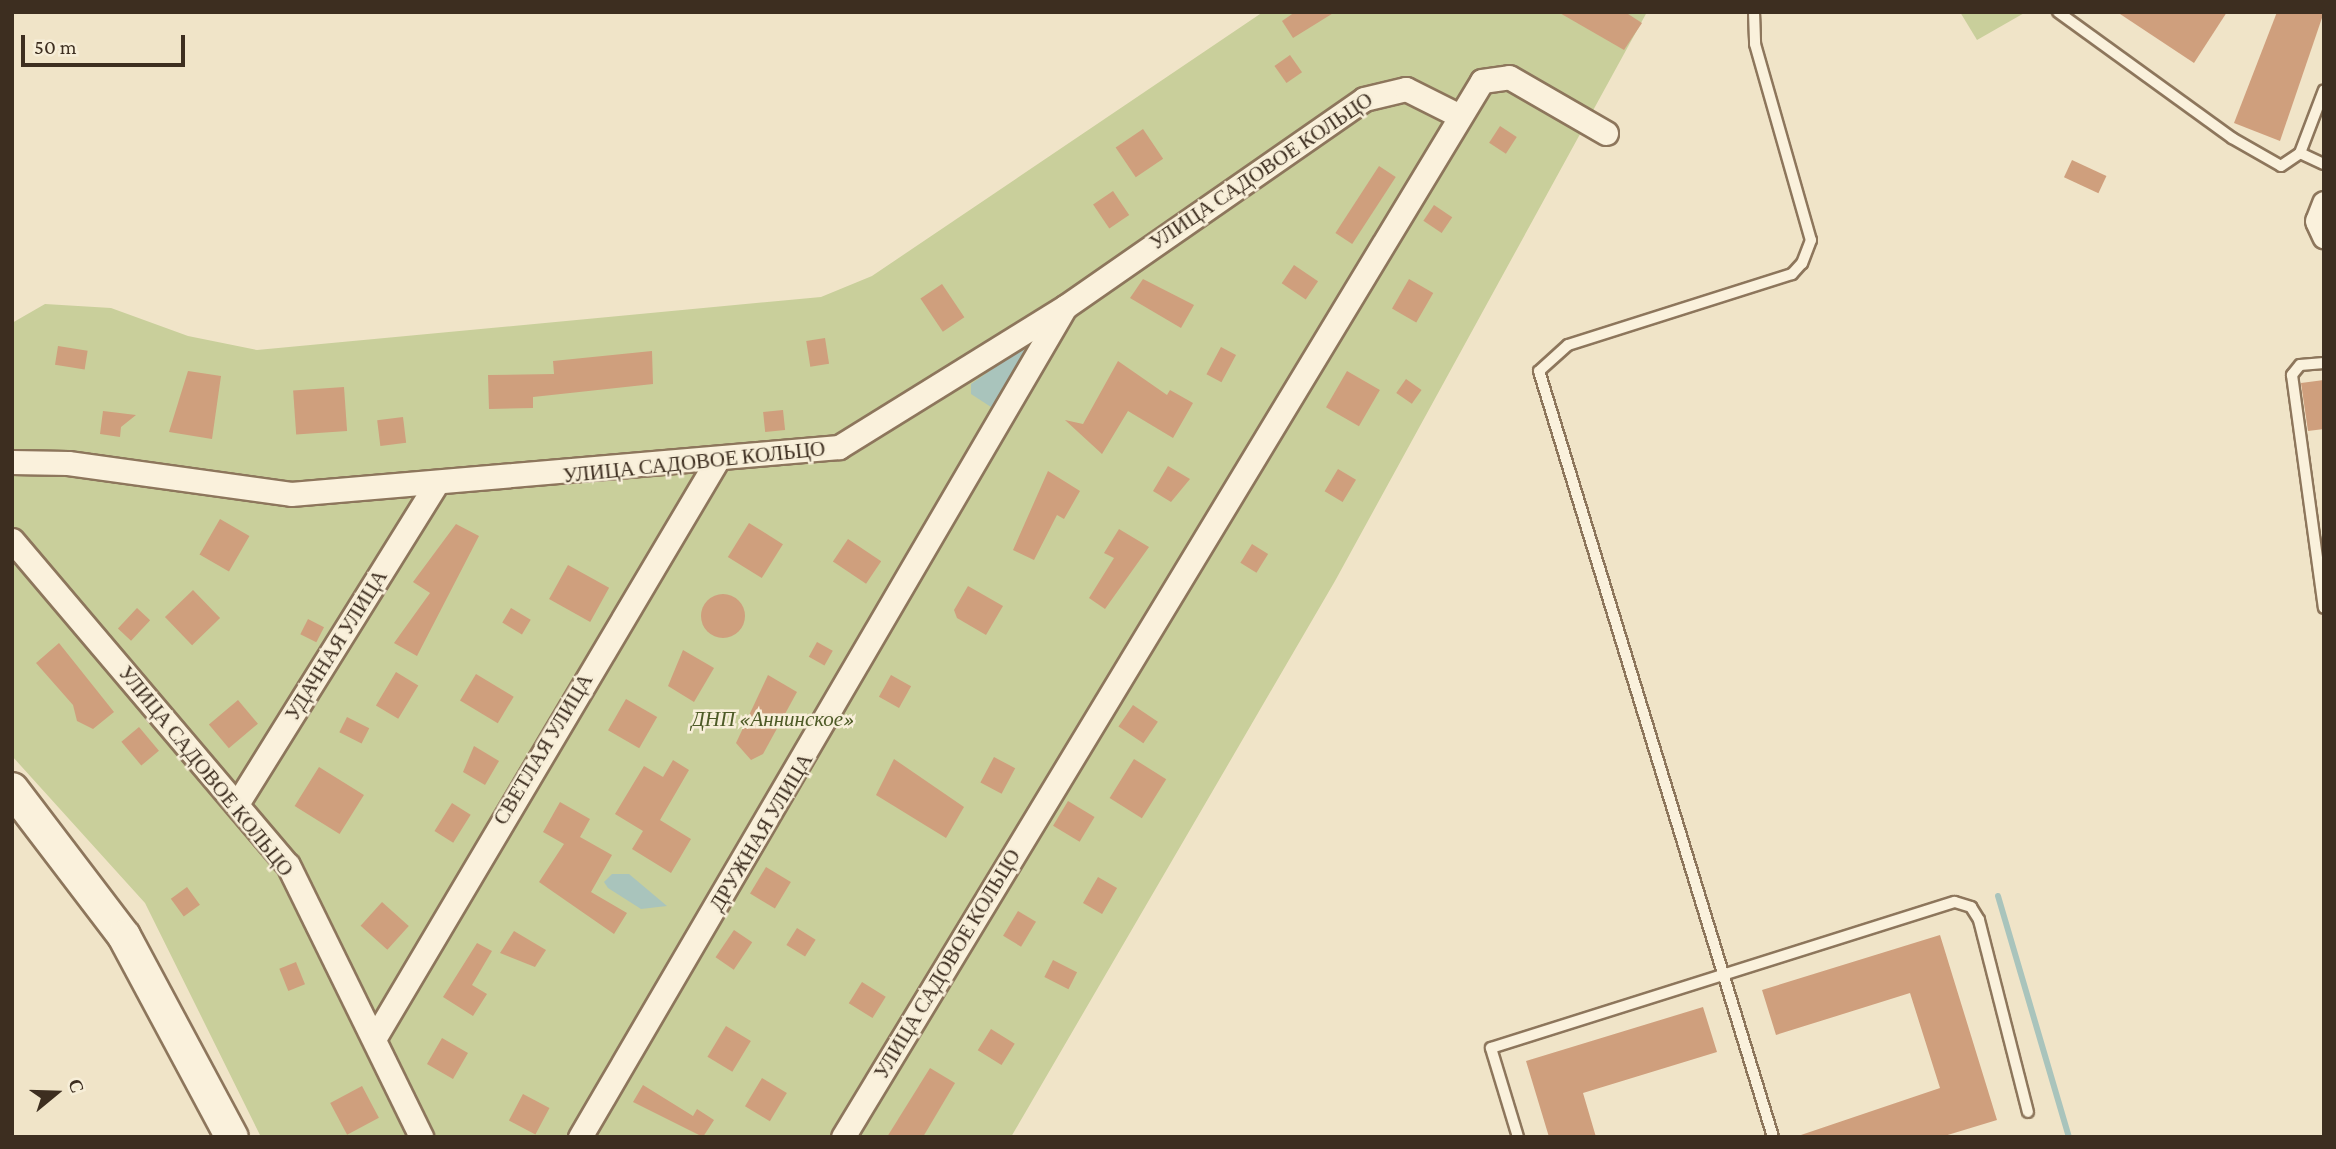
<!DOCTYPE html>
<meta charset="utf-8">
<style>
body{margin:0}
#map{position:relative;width:2336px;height:1149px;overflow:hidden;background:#f0e4c8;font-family:"Crimson Pro",serif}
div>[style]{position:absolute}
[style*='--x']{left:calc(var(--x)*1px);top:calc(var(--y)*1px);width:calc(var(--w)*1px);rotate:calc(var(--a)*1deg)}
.green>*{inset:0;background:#c9cf9b}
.water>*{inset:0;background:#a9c4bc}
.stream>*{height:6px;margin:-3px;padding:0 3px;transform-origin:3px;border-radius:3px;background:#a9c4bc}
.building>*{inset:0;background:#cf9f7d;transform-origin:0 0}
.round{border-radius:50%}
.roads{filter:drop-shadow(2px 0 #8d765c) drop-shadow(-2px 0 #8d765c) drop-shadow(0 2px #8d765c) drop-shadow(0 -2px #8d765c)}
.lane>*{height:10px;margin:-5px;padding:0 5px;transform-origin:5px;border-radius:5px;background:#faf1dc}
.street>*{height:23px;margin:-11.5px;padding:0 11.5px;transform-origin:11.5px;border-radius:11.5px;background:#faf1dc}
.secondary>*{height:32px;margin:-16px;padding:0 16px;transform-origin:16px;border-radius:16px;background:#faf1dc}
span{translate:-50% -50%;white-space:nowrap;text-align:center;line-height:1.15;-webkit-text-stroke:5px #f7eed8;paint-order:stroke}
.street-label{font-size:21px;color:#3d2e20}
.park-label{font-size:21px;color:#4d5a26;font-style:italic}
.frame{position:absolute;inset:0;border:14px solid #3d2e20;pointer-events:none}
.north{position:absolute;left:21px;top:1058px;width:70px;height:70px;-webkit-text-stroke:5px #f7eed8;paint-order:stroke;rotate:71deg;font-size:19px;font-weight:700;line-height:28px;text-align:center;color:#3d2e20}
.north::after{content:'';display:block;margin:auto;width:24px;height:32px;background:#3d2e20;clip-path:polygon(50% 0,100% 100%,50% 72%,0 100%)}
.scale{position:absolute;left:21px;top:35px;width:164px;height:32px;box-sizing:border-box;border:4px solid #3d2e20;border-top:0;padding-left:9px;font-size:21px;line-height:24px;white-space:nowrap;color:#3d2e20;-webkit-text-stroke:5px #f7eed8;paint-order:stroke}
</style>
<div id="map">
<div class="green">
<i style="clip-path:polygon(1263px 12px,1647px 12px,1335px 581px,1011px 1137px,261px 1137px,145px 903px,12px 756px,12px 323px,45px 304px,111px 308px,188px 336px,257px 350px,821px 297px,872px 276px)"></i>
<i style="clip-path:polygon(1960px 12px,2026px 12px,1977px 40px)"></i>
</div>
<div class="water">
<i style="clip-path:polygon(1021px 349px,1028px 352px,997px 404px,991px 407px,971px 394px,971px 384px)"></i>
<i style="clip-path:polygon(612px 874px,629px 874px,667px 906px,641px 909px,608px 888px,604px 882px)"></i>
</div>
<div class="stream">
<i style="--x:1998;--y:896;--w:251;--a:73.6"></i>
</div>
<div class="building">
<i style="clip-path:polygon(1295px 12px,1335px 12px,1293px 38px,1282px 21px)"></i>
<i style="clip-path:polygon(1558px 12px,1625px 12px,1642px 23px,1624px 50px)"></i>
<i style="clip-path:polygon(2117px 12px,2227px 12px,2194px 63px)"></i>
<i style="clip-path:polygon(2277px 12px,2324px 12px,2280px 141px,2234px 123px)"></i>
<i style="left:1290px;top:55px;width:21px;height:19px;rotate:55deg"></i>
<i style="left:1500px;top:126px;width:20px;height:20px;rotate:33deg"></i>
<i style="left:1143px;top:129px;width:36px;height:33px;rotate:56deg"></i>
<i style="left:2072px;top:160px;width:38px;height:19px;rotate:25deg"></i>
<i style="left:1379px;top:166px;width:20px;height:80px;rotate:33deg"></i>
<i style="left:1113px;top:191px;width:29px;height:24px;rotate:56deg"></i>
<i style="left:1434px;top:205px;width:22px;height:19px;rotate:34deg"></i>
<i style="left:1294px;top:265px;width:29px;height:22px;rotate:34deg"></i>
<i style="clip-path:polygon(1143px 279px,1194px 305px,1181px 328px,1130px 298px)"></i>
<i style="left:1409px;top:279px;width:28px;height:34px;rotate:30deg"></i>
<i style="left:942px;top:284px;width:40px;height:26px;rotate:56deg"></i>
<i style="left:825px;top:338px;width:26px;height:19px;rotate:81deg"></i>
<i style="left:58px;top:346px;width:30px;height:19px;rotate:9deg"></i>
<i style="left:1221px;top:347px;width:17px;height:31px;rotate:28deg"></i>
<i style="clip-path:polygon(652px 351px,653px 384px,533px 397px,533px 408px,489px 409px,488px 375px,554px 374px,553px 361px)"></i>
<i style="clip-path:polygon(1118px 361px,1167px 395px,1170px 390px,1193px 403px,1173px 438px,1128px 411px,1102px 454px,1065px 420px,1083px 424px)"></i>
<i style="clip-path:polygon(188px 371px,221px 376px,212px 439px,169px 432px)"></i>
<i style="left:1347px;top:371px;width:38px;height:42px;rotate:30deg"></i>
<i style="left:1406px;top:379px;width:19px;height:17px;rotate:35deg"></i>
<i style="clip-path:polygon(2324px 380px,2324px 429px,2308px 431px,2301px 383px)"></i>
<i style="left:344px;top:387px;width:44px;height:51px;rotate:86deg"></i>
<i style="left:783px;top:410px;width:20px;height:20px;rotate:84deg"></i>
<i style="clip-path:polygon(103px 411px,136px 415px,121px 427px,120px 437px,100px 434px)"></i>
<i style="left:403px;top:417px;width:26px;height:26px;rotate:83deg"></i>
<i style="clip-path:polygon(1168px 466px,1190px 479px,1171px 502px,1153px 491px)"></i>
<i style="left:1338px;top:469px;width:21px;height:26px;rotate:31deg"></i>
<i style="clip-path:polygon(1048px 471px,1080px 491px,1064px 519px,1057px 515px,1034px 560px,1013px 550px)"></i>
<i style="left:220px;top:519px;width:34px;height:41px;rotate:30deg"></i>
<i style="left:749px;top:523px;width:40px;height:40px;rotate:32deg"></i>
<i style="clip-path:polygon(456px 524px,479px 536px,417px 656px,394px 643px,430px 593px,413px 582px)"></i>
<i style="clip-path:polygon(1119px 529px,1149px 547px,1105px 609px,1089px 598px,1114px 558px,1104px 553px)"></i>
<i style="left:848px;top:539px;width:40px;height:27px;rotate:34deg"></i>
<i style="left:1252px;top:544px;width:19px;height:22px;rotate:32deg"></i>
<i style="left:568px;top:565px;width:47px;height:39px;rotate:29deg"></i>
<i style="clip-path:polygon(968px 586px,1003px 606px,986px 635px,957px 618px,954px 610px)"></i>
<i style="left:193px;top:590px;width:39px;height:39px;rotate:46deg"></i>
<i class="round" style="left:701px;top:594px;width:44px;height:44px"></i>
<i style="left:137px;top:608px;width:18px;height:28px;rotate:43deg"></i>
<i style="left:511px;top:608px;width:23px;height:17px;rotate:31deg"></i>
<i style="left:308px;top:619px;width:18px;height:17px;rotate:27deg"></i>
<i style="left:817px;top:642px;width:18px;height:17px;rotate:29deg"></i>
<i style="clip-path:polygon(59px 643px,114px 712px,93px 729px,77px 721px,73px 705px,36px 663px)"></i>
<i style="clip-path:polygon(683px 650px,714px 668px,694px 702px,668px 686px)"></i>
<i style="left:396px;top:672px;width:26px;height:39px;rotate:31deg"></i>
<i style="left:476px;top:674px;width:44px;height:31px;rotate:31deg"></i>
<i style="clip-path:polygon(768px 675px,797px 692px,763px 754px,751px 760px,736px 743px)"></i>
<i style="left:891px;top:675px;width:23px;height:25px;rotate:29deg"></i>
<i style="left:626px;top:699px;width:36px;height:36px;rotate:30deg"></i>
<i style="left:238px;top:700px;width:31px;height:38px;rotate:50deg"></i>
<i style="left:1133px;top:705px;width:30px;height:26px;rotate:34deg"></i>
<i style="left:347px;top:717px;width:25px;height:17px;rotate:27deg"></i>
<i style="left:139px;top:727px;width:31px;height:23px;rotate:50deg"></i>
<i style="clip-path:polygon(474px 746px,499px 761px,485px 785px,463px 772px)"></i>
<i style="left:994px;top:757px;width:24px;height:29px;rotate:28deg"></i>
<i style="clip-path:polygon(894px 759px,964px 807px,946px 838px,876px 795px)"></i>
<i style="left:1134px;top:759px;width:38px;height:46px;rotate:32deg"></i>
<i style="clip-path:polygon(673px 760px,689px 770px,660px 820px,691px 839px,671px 873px,632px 849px,643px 831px,615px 814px,644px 766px,663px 777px)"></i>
<i style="left:319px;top:767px;width:53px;height:46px;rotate:32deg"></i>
<i style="left:1068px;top:801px;width:31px;height:29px;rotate:31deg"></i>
<i style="clip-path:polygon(560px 802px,590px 819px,580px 837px,612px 855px,591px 892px,627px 913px,614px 934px,539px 882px,564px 844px,543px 832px)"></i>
<i style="left:452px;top:803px;width:22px;height:33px;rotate:32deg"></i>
<i style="left:766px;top:867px;width:29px;height:31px;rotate:31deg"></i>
<i style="left:1098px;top:877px;width:22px;height:30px;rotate:30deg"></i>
<i style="left:187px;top:887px;width:22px;height:20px;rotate:54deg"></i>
<i style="left:382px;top:902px;width:36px;height:32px;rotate:42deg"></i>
<i style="left:1018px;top:911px;width:21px;height:29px;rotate:31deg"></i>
<i style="left:797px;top:928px;width:22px;height:20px;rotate:32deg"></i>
<i style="left:734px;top:930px;width:22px;height:33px;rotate:34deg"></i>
<i style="clip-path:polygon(514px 931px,546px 950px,535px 967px,500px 953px)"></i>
<i style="clip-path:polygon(1940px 935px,1997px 1120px,1941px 1137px,1795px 1137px,1940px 1088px,1910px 993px,1776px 1035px,1762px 990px)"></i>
<i style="clip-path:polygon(477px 943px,492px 951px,472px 985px,487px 994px,473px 1016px,443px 997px)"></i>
<i style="left:1053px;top:960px;width:27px;height:19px;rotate:27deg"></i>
<i style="left:296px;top:962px;width:24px;height:18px;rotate:68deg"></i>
<i style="left:862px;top:982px;width:28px;height:25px;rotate:32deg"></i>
<i style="clip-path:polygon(1703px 1007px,1717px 1052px,1583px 1093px,1596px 1137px,1549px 1137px,1526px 1061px)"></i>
<i style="left:726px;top:1026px;width:29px;height:36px;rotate:31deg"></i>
<i style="left:991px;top:1029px;width:28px;height:25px;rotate:32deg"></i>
<i style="left:442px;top:1038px;width:30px;height:30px;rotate:30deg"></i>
<i style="clip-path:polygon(930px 1068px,955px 1083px,923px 1137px,887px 1137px)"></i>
<i style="left:762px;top:1078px;width:29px;height:33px;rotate:31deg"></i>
<i style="clip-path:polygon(643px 1085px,693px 1116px,697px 1109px,714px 1120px,703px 1137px,633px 1102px)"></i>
<i style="left:362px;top:1086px;width:36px;height:36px;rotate:62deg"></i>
<i style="left:523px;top:1094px;width:30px;height:30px;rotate:28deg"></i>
</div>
<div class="roads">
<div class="lane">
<i style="--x:1754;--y:12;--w:32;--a:88"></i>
<i style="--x:1755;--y:44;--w:204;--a:74.1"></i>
<i style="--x:1811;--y:240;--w:25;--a:111"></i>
<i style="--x:1802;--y:263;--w:15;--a:132"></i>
<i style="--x:1792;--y:274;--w:235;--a:162.4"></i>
<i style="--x:1568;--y:345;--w:39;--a:138"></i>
<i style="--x:1539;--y:371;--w:801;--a:73.01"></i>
<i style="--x:2058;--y:12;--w:215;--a:35.9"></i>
<i style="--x:2232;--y:138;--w:56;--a:29.7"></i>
<i style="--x:2281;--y:166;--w:23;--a:-34"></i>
<i style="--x:2300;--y:153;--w:67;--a:-69.1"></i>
<i style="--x:2300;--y:153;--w:26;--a:25"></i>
<i style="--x:2324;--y:363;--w:24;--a:175"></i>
<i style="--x:2300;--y:365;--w:13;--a:129"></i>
<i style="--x:2292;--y:375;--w:235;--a:82.2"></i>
<i style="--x:1518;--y:1137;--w:93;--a:-106.9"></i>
<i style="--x:1491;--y:1048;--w:486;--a:-17.5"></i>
<i style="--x:1955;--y:902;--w:17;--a:17"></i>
<i style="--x:1971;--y:907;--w:15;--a:58"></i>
<i style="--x:1979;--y:920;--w:198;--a:75.7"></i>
</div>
<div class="street">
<i style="--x:2324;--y:203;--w:19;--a:111"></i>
<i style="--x:2317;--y:221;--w:17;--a:65"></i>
<i style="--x:12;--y:462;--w:56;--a:1"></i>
<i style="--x:68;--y:463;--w:225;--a:7.9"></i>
<i style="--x:291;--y:494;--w:550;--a:-4.9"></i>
<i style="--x:839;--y:447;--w:266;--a:-31.8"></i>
<i style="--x:1065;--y:307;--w:364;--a:-34.8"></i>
<i style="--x:1364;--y:99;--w:43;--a:-13.4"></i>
<i style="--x:1406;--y:89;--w:58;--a:26.6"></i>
<i style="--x:12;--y:540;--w:426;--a:49.7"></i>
<i style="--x:288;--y:865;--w:303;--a:63.9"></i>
<i style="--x:237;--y:804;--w:375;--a:-58.1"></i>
<i style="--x:374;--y:1039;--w:671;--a:-59.34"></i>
<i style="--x:580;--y:1137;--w:961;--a:-59.7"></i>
<i style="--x:843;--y:1137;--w:1234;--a:-58.82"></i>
<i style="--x:1482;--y:81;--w:27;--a:-8"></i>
<i style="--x:1509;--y:77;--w:112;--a:30"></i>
</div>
<div class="secondary">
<i style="--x:12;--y:789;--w:185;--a:52.7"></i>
<i style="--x:124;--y:936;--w:228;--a:61.8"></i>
</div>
</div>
<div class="street-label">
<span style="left:1261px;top:171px;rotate:-34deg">УЛИЦА САДОВОЕ КОЛЬЦО</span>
<span style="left:694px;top:462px;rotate:-6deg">УЛИЦА САДОВОЕ КОЛЬЦО</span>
<span style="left:336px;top:645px;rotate:-58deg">УДАЧНАЯ УЛИЦА</span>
<span style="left:543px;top:749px;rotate:-59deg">СВЕТЛАЯ УЛИЦА</span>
<span style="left:206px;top:771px;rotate:51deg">УЛИЦА САДОВОЕ КОЛЬЦО</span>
<span style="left:761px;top:832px;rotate:-59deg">ДРУЖНАЯ УЛИЦА</span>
<span style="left:947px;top:964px;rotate:-59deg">УЛИЦА САДОВОЕ КОЛЬЦО</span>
</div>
<div class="park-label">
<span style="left:773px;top:719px">ДНП «Аннинское»</span>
</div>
<div class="frame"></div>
<div class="north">С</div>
<div class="scale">50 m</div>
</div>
